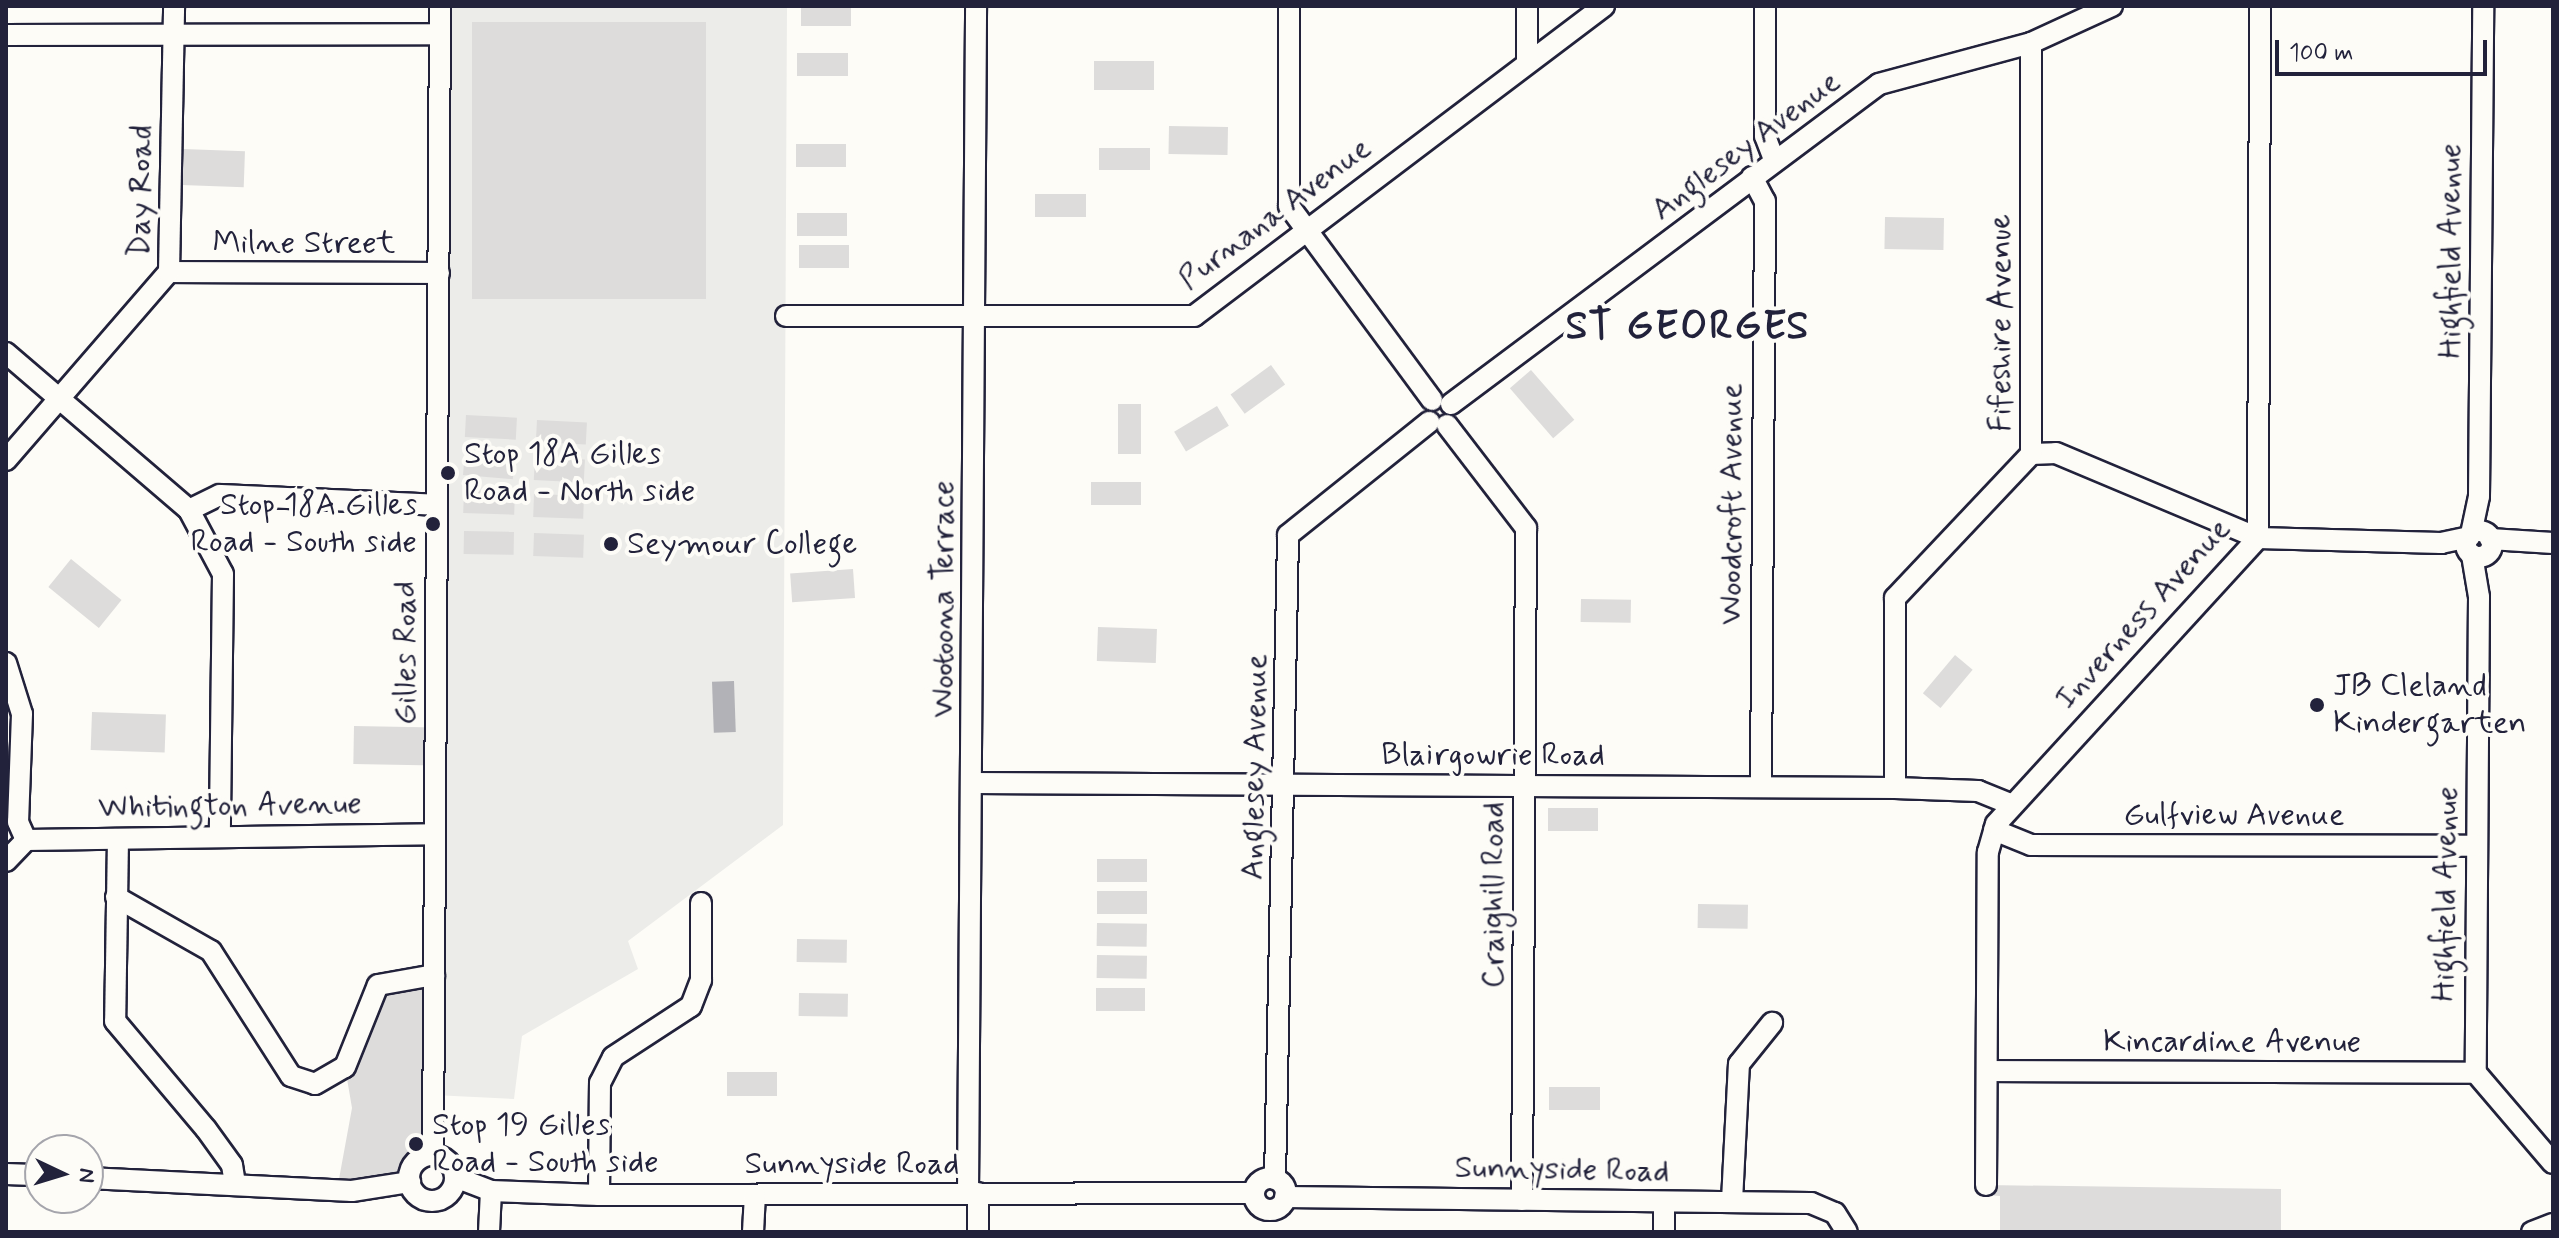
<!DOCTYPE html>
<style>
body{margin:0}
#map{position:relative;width:2559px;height:1238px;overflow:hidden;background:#fdfcf7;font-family:Mynerve,sans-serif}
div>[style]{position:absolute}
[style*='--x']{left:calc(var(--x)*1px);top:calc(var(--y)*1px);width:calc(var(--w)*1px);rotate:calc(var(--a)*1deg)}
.built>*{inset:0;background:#ecece9}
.green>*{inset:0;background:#dddcdb;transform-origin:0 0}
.water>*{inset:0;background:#b2b2b7;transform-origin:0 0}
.roads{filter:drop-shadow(2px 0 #22223b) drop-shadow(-2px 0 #22223b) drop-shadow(0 2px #22223b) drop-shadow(0 -2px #22223b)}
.minor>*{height:20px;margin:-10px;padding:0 10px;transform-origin:10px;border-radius:10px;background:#fdfcf7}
.minor>.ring{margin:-10px;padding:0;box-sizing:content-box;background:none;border:20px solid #fdfcf7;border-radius:50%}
.dots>*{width:22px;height:22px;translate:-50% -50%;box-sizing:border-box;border:4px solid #fdfcf7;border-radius:50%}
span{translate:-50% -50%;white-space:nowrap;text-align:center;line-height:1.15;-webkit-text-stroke:8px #fdfcf7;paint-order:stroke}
.street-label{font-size:32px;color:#22223b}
.poi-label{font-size:32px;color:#22223b}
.left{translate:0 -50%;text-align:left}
.right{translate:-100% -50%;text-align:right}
.district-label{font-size:40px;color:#22223b;font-weight:700;letter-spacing:2px}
.frame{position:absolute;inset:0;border:8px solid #22223b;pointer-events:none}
.north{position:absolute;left:24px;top:1134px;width:80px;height:80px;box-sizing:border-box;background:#fdfcf7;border:2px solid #a5a5ac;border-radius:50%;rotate:94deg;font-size:22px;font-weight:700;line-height:32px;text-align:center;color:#22223b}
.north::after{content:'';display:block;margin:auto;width:28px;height:36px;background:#22223b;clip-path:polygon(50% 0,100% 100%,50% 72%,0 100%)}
.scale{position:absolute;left:2275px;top:40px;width:212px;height:36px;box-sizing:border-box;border:4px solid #22223b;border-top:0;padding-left:10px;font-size:24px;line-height:28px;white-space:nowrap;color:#22223b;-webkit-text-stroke:6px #fdfcf7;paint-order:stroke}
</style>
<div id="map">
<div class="built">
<i style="clip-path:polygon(441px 6px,787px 6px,783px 825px,628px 941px,638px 969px,522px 1036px,514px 1099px,434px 1095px)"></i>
</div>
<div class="green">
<i style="left:801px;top:6px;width:50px;height:20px"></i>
<i style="left:472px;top:22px;width:234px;height:277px"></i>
<i style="left:848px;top:53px;width:23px;height:51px;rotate:90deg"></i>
<i style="left:1154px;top:61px;width:29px;height:60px;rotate:90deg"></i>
<i style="left:1169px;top:126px;width:59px;height:28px;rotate:1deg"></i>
<i style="left:796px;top:144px;width:50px;height:23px"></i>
<i style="left:1099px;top:148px;width:51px;height:22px"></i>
<i style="left:183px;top:149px;width:62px;height:36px;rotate:2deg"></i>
<i style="left:1035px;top:194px;width:51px;height:23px"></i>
<i style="left:797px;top:213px;width:50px;height:23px"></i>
<i style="left:1885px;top:217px;width:59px;height:32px;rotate:1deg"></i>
<i style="left:799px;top:245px;width:50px;height:23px"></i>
<i style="left:1271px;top:365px;width:24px;height:50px;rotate:54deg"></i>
<i style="left:1531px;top:370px;width:66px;height:28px;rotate:49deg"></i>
<i style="left:1118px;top:404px;width:23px;height:50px"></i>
<i style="left:1217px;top:406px;width:23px;height:50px;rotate:59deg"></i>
<i style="left:466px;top:415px;width:51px;height:22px;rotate:3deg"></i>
<i style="left:537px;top:420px;width:50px;height:22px;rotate:3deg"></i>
<i style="left:465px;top:452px;width:50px;height:23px;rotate:5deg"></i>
<i style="left:535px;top:457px;width:50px;height:23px;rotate:3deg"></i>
<i style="left:1091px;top:482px;width:50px;height:23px"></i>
<i style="left:464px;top:490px;width:51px;height:23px;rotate:2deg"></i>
<i style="left:534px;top:494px;width:50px;height:23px;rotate:2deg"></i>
<i style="left:464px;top:531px;width:50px;height:23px;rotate:1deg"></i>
<i style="left:534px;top:533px;width:50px;height:23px;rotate:2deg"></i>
<i style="left:71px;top:559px;width:65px;height:36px;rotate:39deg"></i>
<i style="left:853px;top:569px;width:29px;height:63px;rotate:86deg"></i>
<i style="left:1581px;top:599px;width:50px;height:23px;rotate:1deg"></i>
<i style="left:1098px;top:627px;width:59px;height:34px;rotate:2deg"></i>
<i style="left:1955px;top:655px;width:23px;height:50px;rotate:40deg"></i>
<i style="left:92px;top:712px;width:74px;height:38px;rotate:2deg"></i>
<i style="left:354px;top:726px;width:82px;height:38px;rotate:1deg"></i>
<i style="left:1548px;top:808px;width:50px;height:23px"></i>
<i style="left:1097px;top:859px;width:50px;height:23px"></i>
<i style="left:1097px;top:891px;width:50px;height:23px"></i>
<i style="left:1698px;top:904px;width:50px;height:24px;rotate:1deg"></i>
<i style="left:1097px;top:923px;width:50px;height:23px;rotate:1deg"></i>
<i style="left:797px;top:939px;width:50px;height:23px;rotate:1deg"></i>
<i style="left:1097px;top:955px;width:50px;height:23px;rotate:1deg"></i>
<i style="clip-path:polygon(434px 975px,425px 1157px,410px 1174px,337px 1190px,352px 1108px,345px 1067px,378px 985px)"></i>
<i style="left:1096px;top:988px;width:49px;height:23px"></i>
<i style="left:799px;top:993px;width:49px;height:23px;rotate:1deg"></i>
<i style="left:777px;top:1072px;width:24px;height:50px;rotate:90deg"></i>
<i style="left:1549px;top:1087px;width:51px;height:23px"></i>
<i style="clip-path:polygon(1986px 1185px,2281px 1189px,2281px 1232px,2000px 1230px,2000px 1196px,1986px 1195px)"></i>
</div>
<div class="water">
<i style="left:734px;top:681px;width:51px;height:22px;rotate:88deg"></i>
</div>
<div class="roads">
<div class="minor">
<i style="--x:1289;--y:6;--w:200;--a:90"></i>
<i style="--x:1289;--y:206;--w:241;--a:53.6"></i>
<i style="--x:1765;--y:6;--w:130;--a:90"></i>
<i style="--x:1765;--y:136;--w:26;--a:69"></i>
<i style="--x:6;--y:35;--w:434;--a:-0.1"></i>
<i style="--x:1527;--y:63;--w:57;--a:-90"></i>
<i style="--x:1752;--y:177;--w:27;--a:62"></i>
<i style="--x:1765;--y:201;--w:585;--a:90.39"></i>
<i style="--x:169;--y:272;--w:270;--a:0.2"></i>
<i style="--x:786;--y:316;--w:408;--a:0"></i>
<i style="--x:1194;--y:316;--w:514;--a:-37.09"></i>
<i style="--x:6;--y:353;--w:241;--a:40.6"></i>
<i style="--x:189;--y:510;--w:34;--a:-26"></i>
<i style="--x:220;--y:495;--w:217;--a:2.6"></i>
<i style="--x:1451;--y:404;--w:534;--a:-36.78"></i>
<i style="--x:1879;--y:84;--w:157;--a:-15.1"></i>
<i style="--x:2031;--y:43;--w:89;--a:-24.6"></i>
<i style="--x:1447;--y:425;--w:130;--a:52.5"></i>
<i style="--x:1526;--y:528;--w:672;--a:90.34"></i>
<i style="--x:2031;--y:454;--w:25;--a:-2"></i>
<i style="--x:2056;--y:453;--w:219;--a:22.8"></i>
<i style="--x:2258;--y:538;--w:183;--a:1.6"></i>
<i style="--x:2441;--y:543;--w:29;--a:-12"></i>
<i style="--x:6;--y:460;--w:249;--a:-49.1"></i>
<i style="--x:169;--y:272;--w:266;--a:-88.9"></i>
<i style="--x:189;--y:510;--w:72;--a:62"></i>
<i style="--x:223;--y:574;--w:261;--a:90.7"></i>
<i class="ring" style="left:2466px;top:531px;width:6px;height:6px"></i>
<i style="--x:2471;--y:534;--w:39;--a:-78"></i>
<i style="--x:2479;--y:496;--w:490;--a:-89.5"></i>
<i style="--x:2490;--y:539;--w:63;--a:3.6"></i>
<i style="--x:2472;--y:555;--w:43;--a:80.5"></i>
<i style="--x:2479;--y:597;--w:476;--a:90.4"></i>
<i style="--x:2476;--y:1073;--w:118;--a:49.5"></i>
<i style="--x:6;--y:663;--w:53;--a:72.6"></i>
<i style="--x:22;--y:714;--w:108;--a:92.1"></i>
<i style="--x:18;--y:822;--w:20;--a:66"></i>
<i style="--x:973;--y:783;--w:922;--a:0.31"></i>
<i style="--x:1895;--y:788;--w:83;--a:2.1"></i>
<i style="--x:1978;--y:791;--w:32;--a:22"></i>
<i style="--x:1895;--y:788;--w:190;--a:-90"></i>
<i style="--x:1895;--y:598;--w:198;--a:-46.6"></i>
<i style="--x:2031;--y:454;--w:411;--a:-90"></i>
<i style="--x:1994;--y:830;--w:40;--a:22"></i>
<i style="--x:2031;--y:845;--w:446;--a:0.1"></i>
<i style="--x:118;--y:839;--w:182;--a:90.9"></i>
<i style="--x:115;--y:1021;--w:141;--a:49.9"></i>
<i style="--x:206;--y:1129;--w:44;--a:54.2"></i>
<i style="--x:232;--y:1165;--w:20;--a:81"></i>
<i style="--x:26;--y:840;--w:409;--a:-0.8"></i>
<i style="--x:6;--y:861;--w:29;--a:-46"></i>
<i style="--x:116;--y:897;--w:109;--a:29.6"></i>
<i style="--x:211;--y:951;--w:148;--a:57.4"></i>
<i style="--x:291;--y:1076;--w:25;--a:18"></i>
<i style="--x:315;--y:1084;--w:34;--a:-30"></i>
<i style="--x:345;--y:1067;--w:88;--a:-68.1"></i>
<i style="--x:378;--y:985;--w:57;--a:-10.1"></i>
<i style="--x:1988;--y:1071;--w:488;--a:0.2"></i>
<i style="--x:433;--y:1155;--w:1149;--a:-89.65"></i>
<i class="ring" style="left:409px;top:1155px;width:26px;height:26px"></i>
<i style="--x:6;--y:1174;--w:34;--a:2"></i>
<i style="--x:455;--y:1177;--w:39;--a:21"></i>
<i style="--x:491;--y:1191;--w:108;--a:2.1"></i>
<i style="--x:599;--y:1195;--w:654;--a:-0.18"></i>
<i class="ring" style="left:1254px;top:1178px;width:12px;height:12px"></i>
<i style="--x:88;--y:1178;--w:264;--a:2.8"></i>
<i style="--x:352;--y:1191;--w:59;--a:-8.8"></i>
<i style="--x:1275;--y:1179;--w:644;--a:-88.84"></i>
<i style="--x:1288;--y:535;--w:181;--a:-38.7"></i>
<i style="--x:1986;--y:1185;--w:333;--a:-89.7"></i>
<i style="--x:1988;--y:852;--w:29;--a:-74"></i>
<i style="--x:1996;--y:824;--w:388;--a:-47.5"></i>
<i style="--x:2258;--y:538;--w:532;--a:-89.78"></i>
<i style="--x:968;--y:1193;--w:1187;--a:-89.61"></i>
<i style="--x:978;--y:1193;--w:39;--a:90"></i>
<i style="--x:599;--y:1195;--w:112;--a:-89.5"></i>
<i style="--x:600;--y:1083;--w:29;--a:-63"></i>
<i style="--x:613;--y:1057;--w:93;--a:-33.2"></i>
<i style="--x:691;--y:1006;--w:28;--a:-69"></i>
<i style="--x:701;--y:980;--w:77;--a:-90"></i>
<i style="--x:1285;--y:1197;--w:526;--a:0.65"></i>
<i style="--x:1811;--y:1203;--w:26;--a:23"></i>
<i style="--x:1835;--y:1213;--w:22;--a:58"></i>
<i style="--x:1732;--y:1201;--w:137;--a:-87.1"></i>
<i style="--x:1739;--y:1064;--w:53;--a:-51.2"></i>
<i style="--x:1664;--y:1202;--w:30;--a:90"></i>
<i style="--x:489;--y:1232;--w:41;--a:-87.2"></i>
<i style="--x:753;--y:1232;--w:37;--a:-87"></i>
<i style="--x:2532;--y:1232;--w:22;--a:-21"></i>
</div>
</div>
<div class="dots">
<i style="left:448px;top:473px;background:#22223b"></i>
<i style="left:433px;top:524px;background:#22223b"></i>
<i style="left:611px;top:544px;background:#22223b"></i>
<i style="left:2317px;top:705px;background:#22223b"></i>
<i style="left:416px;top:1144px;background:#22223b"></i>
</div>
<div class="street-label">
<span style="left:1746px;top:146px;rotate:-37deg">Anglesey Avenue</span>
<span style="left:141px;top:191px;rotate:-89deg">Day Road</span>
<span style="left:1275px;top:214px;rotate:-37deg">Purnana Avenue</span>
<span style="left:304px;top:243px">Milne Street</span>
<span style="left:2451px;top:251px;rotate:-90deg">Highfield Avenue</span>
<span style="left:2001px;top:323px;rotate:-90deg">Fifeshire Avenue</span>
<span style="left:1732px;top:504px;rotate:-90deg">Woodcroft Avenue</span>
<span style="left:944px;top:599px;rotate:-90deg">Wootoona Terrace</span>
<span style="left:2143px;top:614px;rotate:-48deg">Inverness Avenue</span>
<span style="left:406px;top:653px;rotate:-90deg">Gilles Road</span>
<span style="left:1493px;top:755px">Blairgowrie Road</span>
<span style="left:1255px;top:767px;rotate:-89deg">Anglesey Avenue</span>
<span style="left:230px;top:806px;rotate:-1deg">Whitington Avenue</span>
<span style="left:2234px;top:815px">Gulfview Avenue</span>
<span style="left:2446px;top:894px;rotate:-89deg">Highfield Avenue</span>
<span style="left:1494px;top:895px;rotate:-90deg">Craighill Road</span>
<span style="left:2232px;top:1042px">Kincardine Avenue</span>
<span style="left:852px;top:1164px">Sunnyside Road</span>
<span style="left:1562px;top:1170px;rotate:1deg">Sunnyside Road</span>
</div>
<div class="poi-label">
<span class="left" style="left:464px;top:473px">Stop 18A Gilles<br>Road - North side</span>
<span class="right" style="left:417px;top:524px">Stop 18A Gilles<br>Road - South side</span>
<span class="left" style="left:627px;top:544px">Seymour College</span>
<span class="left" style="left:2333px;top:705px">JB Cleland<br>Kindergarten</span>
<span class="left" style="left:432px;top:1144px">Stop 19 Gilles<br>Road - South side</span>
</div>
<div class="district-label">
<span style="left:1688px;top:327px">ST GEORGES</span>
</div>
<div class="frame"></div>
<div class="north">N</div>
<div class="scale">100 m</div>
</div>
